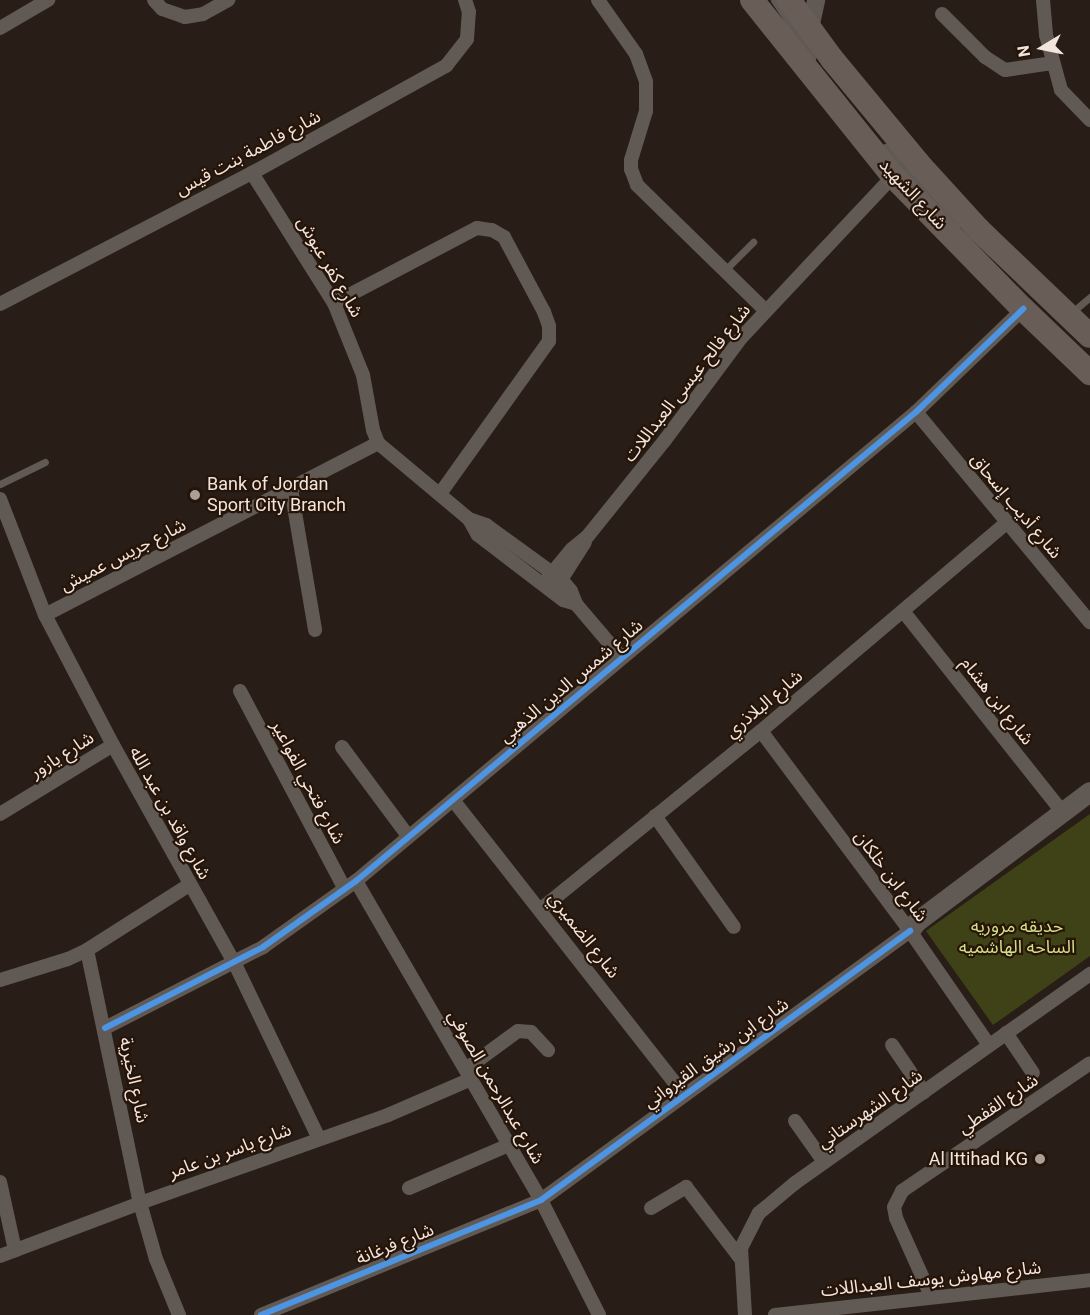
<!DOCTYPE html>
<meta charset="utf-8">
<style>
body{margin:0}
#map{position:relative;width:1090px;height:1315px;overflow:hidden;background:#281e17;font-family:Roboto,"Noto Sans Arabic",sans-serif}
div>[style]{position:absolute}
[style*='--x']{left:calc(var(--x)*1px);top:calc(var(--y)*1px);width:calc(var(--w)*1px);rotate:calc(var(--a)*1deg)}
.green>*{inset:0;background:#3f4216}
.service>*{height:7px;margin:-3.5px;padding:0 3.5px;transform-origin:3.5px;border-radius:3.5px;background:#615a54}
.minor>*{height:14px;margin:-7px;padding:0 7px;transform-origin:7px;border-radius:7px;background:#615a54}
.tertiary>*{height:18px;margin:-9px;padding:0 9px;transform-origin:9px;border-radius:9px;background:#615a54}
.secondary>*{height:20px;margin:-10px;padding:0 10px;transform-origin:10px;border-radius:10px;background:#615a54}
.trunk>*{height:24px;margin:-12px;padding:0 12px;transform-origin:12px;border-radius:12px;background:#695d57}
.cycleway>*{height:6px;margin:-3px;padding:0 3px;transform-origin:3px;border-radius:3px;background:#4d94e3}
.dots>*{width:16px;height:16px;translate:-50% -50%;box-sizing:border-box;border:3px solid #251407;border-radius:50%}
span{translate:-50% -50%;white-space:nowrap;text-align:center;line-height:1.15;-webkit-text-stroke:4.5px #251407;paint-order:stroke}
.street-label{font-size:18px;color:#f2e5dd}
.poi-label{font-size:18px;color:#f2e5dd}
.left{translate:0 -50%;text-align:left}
.right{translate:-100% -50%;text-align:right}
.park-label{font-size:18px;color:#d3df85}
.north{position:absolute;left:1012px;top:18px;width:60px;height:60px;-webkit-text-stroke:4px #251407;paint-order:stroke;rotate:260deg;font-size:16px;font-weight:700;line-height:24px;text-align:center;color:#f2e5dd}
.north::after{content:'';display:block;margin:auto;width:21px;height:27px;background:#f2e5dd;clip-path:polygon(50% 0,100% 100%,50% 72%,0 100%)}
</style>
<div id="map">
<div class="green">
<i style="clip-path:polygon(1090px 814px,1090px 956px,993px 1025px,926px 931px)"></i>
</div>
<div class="service">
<i style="--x:774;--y:0;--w:69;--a:56.3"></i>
<i style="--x:885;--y:147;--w:106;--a:46.5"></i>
<i style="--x:725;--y:270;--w:40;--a:-45"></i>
<i style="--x:1071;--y:313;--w:25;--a:-40"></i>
<i style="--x:0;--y:484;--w:50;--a:-26.1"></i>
</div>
<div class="minor">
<i style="--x:154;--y:0;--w:12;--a:48"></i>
<i style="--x:162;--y:9;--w:24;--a:19"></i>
<i style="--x:185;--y:17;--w:18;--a:-9"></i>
<i style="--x:203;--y:14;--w:29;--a:-29"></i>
<i style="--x:598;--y:0;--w:66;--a:54.9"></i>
<i style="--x:636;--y:54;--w:30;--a:70"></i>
<i style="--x:646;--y:82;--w:29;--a:90"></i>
<i style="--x:646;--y:111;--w:51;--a:107"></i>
<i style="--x:631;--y:160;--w:9;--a:90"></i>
<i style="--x:631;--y:169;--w:17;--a:69"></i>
<i style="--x:637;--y:185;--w:180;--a:44.3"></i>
<i style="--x:1043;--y:0;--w:35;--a:85"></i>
<i style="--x:1046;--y:35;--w:57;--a:74.7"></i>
<i style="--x:1061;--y:90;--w:42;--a:46"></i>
<i style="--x:942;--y:14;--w:61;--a:45"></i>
<i style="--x:985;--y:57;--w:24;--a:33"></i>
<i style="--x:1005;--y:70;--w:49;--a:-8.3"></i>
<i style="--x:0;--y:28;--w:56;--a:-30.3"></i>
<i style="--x:252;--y:173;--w:154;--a:57.8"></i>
<i style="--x:334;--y:303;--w:78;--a:68.1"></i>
<i style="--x:363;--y:375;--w:56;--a:79.7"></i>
<i style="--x:373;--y:430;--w:14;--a:69"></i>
<i style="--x:378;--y:443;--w:119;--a:39.9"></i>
<i style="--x:469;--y:519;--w:18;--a:61"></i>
<i style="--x:478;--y:535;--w:107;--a:37.4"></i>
<i style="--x:563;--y:600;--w:14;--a:17"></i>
<i style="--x:334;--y:303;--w:161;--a:-27.7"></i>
<i style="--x:477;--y:228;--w:15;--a:8"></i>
<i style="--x:492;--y:230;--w:14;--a:30"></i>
<i style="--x:504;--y:237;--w:85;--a:61.9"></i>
<i style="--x:544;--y:312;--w:15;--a:70"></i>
<i style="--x:549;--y:326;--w:15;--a:90"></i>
<i style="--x:549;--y:341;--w:188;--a:125.5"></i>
<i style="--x:0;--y:304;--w:284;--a:-27.5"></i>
<i style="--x:252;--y:173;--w:222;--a:-28.9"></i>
<i style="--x:446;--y:66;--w:34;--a:-52"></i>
<i style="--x:467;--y:39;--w:27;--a:-86"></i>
<i style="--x:469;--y:12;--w:13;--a:-108"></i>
<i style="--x:916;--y:412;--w:273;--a:50.4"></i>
<i style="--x:291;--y:489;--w:143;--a:80.3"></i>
<i style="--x:0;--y:499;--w:124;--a:68.8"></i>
<i style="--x:45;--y:615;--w:147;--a:62.4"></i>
<i style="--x:113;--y:745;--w:248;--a:60.9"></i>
<i style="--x:234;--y:962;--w:196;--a:64.3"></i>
<i style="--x:469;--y:519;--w:18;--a:19"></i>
<i style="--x:486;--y:525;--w:94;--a:35.9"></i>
<i style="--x:562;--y:580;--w:14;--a:51"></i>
<i style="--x:571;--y:591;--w:14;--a:69"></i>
<i style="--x:576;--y:604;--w:70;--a:49.7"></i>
<i style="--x:543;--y:584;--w:45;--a:-50.4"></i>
<i style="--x:572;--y:549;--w:19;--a:-39"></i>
<i style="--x:587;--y:537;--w:124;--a:-51.2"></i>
<i style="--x:665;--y:440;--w:127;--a:-53.3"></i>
<i style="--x:741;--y:338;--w:222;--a:-46.8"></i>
<i style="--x:557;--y:586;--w:52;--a:-57.5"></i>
<i style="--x:903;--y:611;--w:258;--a:51.6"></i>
<i style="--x:45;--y:615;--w:375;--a:-27.3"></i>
<i style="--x:240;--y:691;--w:224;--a:62.1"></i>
<i style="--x:761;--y:731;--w:249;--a:53.3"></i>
<i style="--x:910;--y:931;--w:139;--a:55.3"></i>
<i style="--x:342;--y:747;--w:111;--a:53.4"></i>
<i style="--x:453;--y:800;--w:375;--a:51.9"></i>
<i style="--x:0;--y:814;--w:132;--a:-31.4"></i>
<i style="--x:655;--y:816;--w:136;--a:54.6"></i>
<i style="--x:356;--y:881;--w:369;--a:59.9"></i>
<i style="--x:541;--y:1200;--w:129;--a:63.2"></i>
<i style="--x:541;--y:909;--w:283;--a:-39"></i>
<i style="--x:761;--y:731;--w:321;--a:-40.3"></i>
<i style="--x:87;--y:950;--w:258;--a:78.2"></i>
<i style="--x:140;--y:1203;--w:58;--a:74.1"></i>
<i style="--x:156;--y:1259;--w:61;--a:67.7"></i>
<i style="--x:0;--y:980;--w:71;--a:-17.2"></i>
<i style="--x:68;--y:959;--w:21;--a:-25"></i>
<i style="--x:87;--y:950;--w:121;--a:-32.5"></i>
<i style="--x:105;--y:1028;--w:178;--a:-27.1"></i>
<i style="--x:263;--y:947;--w:114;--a:-35.4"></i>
<i style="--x:356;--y:881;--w:730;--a:-39.95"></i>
<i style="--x:916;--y:412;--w:149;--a:-43.9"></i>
<i style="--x:1006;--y:1033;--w:48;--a:56"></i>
<i style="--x:892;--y:1045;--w:57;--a:55.8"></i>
<i style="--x:466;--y:1069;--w:64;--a:-36.2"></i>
<i style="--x:518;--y:1031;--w:13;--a:4"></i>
<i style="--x:531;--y:1032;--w:25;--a:47"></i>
<i style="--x:795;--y:1121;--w:50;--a:54.7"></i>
<i style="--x:0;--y:1182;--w:70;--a:77.6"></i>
<i style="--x:409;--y:1188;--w:109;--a:-23.3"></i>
<i style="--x:651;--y:1208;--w:41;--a:-31"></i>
<i style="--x:686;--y:1187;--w:89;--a:52.7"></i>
<i style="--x:0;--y:1256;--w:150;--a:-20.7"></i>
<i style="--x:140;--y:1203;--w:263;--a:-19.5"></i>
<i style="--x:388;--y:1115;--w:90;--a:-23.4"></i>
<i style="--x:931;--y:1296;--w:85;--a:-114.2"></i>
<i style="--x:896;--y:1218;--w:11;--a:-100"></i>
<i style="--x:894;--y:1207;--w:18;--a:-63"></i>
<i style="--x:902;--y:1191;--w:227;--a:-34.2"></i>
<i style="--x:261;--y:1315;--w:303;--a:-22.3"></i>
<i style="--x:541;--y:1200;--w:457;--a:-36.1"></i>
<i style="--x:745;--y:1315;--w:67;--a:-93.4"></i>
<i style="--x:741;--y:1248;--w:39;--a:-63"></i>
<i style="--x:759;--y:1213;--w:47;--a:-39.8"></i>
<i style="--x:795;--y:1183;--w:362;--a:-35.3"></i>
<i style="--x:775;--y:1315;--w:317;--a:-6.3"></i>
</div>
<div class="tertiary">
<i style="--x:810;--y:29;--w:30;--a:-78"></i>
</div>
<div class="secondary">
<i style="--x:910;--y:931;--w:11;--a:-52"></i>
<i style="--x:917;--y:922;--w:216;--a:-36.9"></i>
</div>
<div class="trunk">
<i style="--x:752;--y:0;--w:226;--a:51.3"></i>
<i style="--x:893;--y:176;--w:186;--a:45.7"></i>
<i style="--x:1023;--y:309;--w:93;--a:43.7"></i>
<i style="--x:789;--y:0;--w:73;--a:53.9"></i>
<i style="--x:832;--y:59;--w:135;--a:50.4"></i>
<i style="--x:918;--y:163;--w:91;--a:47.7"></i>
<i style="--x:979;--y:230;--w:153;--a:43.7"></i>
</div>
<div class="cycleway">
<i style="--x:105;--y:1028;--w:178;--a:-27.1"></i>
<i style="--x:263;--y:947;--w:114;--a:-35.4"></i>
<i style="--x:356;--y:881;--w:730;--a:-39.95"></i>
<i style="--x:916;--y:412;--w:149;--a:-43.9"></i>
<i style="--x:261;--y:1315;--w:303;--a:-22.3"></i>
<i style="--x:541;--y:1200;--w:457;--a:-36.1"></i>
</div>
<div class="dots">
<i style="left:195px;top:495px;background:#ab9f98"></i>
<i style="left:1040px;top:1159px;background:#ab9f98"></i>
</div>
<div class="street-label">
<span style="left:248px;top:153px;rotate:-28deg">شارع فاطمة بنت قيس</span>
<span style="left:913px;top:194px;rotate:47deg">شارع الشهيد</span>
<span style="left:330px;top:267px;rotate:60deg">شارع كفر عبوش</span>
<span style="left:687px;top:383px;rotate:-52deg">شارع فالح عيسى العبداللات</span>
<span style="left:1016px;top:506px;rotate:50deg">شارع أديب إسحاق</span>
<span style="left:123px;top:555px;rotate:-27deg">شارع جريس عميش</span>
<span style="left:571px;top:681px;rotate:-40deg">شارع شمس الدين الذهبي</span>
<span style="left:997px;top:701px;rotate:52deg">شارع ابن هشام</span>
<span style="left:764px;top:704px;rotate:-40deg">شارع البلاذري</span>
<span style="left:62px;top:755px;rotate:-32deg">شارع يازور</span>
<span style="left:308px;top:782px;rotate:62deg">شارع فتحي الفواعير</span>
<span style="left:170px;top:813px;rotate:61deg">شارع واقد بن عبد الله</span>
<span style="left:891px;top:876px;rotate:53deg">شارع ابن خلكان</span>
<span style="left:584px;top:935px;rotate:52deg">شارع الضميري</span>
<span style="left:716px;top:1053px;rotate:-36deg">شارع ابن رشيق القيرواني</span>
<span style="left:134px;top:1080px;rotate:78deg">شارع الخيرية</span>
<span style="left:496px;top:1087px;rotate:60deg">شارع عبدالرحمن الصوفي</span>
<span style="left:998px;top:1104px;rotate:-34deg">شارع القفطي</span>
<span style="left:870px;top:1109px;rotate:-35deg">شارع الشهرستاني</span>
<span style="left:230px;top:1151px;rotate:-20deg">شارع ياسر بن عامر</span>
<span style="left:395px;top:1244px;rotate:-22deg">شارع فرغانة</span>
<span style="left:931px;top:1279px;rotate:-6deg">شارع مهاوش يوسف العبداللات</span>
</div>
<div class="poi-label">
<span class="left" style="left:207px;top:495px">Bank of Jordan<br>Sport City Branch</span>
<span class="right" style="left:1028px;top:1159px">Al Ittihad KG</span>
</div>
<div class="park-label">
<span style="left:1017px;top:937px">حديقه مروريه<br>الساحه الهاشميه</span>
</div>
<div class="north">N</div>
</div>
